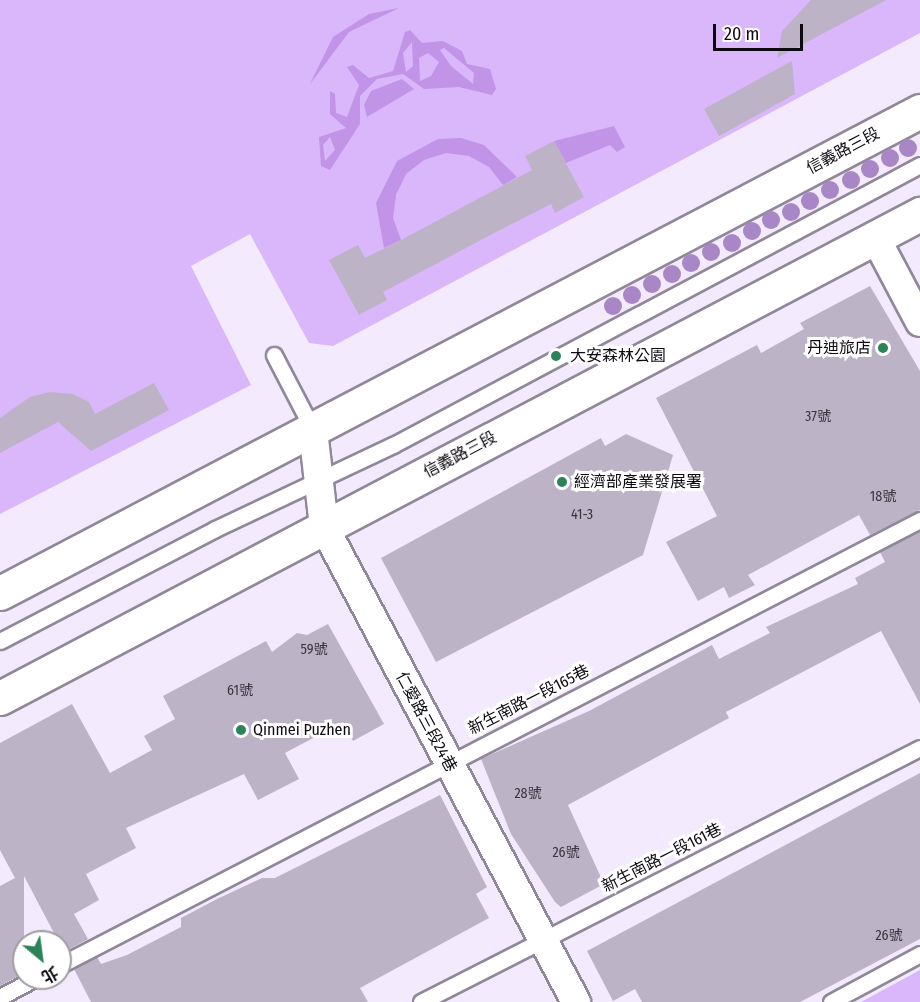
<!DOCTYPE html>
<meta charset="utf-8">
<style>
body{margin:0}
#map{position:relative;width:920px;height:1002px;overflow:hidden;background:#f4eafe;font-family:"Fira Sans Condensed","Noto Sans TC",sans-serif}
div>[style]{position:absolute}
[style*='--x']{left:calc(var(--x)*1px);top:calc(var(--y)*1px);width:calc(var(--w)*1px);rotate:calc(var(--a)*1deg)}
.green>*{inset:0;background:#dab6fb}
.water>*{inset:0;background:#c194e8}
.building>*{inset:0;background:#bdb3c6}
.roads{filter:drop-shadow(2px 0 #908799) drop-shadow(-2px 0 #908799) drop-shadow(0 2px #908799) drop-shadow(0 -2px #908799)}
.service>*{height:15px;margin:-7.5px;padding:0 7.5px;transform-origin:7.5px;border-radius:7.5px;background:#fff}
.minor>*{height:28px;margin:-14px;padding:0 14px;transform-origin:14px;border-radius:14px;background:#fff}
.secondary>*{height:33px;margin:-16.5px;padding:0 16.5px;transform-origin:16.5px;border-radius:16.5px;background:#fff}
.trees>*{width:18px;height:18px;margin:-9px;border-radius:50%;background:#a986c5}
.dots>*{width:16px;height:16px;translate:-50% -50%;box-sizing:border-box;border:3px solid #fff;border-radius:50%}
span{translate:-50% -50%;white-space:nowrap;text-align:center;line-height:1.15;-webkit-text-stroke:6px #fff;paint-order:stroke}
.number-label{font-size:14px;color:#3a343e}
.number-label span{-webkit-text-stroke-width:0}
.street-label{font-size:16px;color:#0e0a11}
.poi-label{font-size:16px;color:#0e0a11}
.right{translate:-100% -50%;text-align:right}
.left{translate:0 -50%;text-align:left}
.north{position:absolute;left:12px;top:930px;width:60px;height:60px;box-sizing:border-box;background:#fff;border:2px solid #9f9da0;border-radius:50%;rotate:151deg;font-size:16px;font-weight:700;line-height:24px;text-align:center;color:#0e0a11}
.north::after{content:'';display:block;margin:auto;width:21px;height:27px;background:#2b8358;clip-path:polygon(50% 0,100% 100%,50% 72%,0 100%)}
.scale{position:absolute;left:713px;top:24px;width:90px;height:27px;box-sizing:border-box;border:3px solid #0e0a11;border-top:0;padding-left:8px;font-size:18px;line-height:21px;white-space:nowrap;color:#0e0a11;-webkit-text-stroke:4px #fff;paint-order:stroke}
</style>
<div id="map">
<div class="green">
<i style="clip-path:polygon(0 0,920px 0,920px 33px,333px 346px,309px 343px,250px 234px,191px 266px,251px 385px,0 514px)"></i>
<i style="clip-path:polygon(920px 970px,920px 1002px,861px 1002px)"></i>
</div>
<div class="water">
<i style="clip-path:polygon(399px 8px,349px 32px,310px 84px,333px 37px,369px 14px)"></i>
<i style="clip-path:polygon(evenodd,410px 30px,422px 43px,443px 41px,462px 51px,467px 64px,490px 69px,496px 89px,492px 95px,459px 87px,424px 89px,403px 74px,377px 79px,360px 96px,360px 124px,330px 170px,321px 166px,319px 137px,346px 128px,330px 114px,330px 91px,335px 94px,336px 113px,347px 117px,359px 85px,347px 67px,353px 65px,369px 78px,393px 71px,405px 32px,410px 30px,412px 42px,413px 66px,406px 72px,403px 53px,412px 42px,410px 30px,444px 48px,474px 73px,473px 84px,451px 66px,440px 50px,444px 48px,410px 30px,428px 53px,439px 62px,431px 76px,420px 81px,419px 58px,428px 53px,410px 30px,330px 137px,335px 150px,325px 161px,323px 145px,330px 137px)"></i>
<i style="clip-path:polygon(402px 79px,414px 89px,367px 117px,364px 105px,371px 91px)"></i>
<i style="clip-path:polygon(614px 126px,625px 147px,617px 152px,610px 145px,566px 163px,554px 141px)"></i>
<i style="clip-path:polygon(461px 138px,484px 145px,517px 177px,503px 185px,489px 167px,469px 156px,446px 153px,424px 160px,406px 174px,396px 195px,393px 218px,401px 240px,384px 248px,376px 203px,397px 161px,438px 139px)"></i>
</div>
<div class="building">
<i style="clip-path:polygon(811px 0,886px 0,777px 58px,782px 31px)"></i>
<i style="clip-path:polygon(792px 61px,795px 94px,719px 136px,704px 109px)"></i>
<i style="clip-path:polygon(554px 141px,584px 197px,555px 213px,551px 204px,498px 231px,383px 292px,387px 300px,359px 315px,329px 260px,358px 245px,365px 258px,401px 240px,532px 170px,525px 156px)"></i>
<i style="clip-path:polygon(870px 286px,920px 371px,920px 510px,870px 535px,859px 515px,748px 575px,755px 585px,729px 598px,724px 587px,698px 601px,666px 542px,717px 516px,656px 398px,757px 345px,761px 353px,804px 329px,800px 323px)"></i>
<i style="clip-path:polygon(154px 383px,169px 410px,91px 451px,58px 422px,0 453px,0 418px,30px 397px,50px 392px,73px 394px,89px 402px,95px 414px)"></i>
<i style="clip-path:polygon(626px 434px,673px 455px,643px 555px,436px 662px,381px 558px,601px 438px,605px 446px)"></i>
<i style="clip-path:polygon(920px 531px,920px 704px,881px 631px,726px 712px,729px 718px,568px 805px,604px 884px,561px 907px,555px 902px,511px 834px,481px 759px,589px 711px,712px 645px,719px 659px,770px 633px,766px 627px,858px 584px,855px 578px,885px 562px,880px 552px)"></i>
<i style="clip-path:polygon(328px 624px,384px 724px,353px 741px,343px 722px,285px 753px,299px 779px,258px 800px,244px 774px,126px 828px,136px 848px,86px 874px,99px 900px,74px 914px,88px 939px,64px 952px,24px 876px,24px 973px,0 986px,0 886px,15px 878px,0 850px,0 743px,72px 704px,110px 773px,152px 750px,144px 736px,175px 719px,163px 696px,266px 641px,272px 652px,297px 633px,307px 635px)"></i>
<i style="clip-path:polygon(920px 773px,920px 939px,800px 1002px,642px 1002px,635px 989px,613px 1001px,587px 951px)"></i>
<i style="clip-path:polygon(440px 795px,487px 887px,476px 894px,489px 918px,360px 988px,368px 1002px,91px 1002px,74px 969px,97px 957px,101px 964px,127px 955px,181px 927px,181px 918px,217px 899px,262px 878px,275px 878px)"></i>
</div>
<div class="roads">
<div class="service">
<i style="--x:274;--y:355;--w:85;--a:62.5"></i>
<i style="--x:0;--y:641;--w:242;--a:-27.5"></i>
<i style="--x:215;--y:529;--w:197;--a:-25.3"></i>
<i style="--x:393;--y:445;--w:597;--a:-27.98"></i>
<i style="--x:60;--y:965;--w:968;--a:-27.36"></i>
<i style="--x:0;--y:997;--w:40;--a:-28"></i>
<i style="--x:421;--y:1002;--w:560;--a:-26.98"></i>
<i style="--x:831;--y:1002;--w:101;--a:-28.3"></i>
</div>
<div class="minor">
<i style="--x:875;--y:237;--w:96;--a:62.1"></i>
<i style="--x:313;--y:430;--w:98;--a:83.5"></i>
<i style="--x:324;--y:527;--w:538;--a:62.05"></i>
</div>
<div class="secondary">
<i style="--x:0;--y:593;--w:1039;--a:-27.65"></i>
<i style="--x:0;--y:698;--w:1040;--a:-27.75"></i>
</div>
</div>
<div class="trees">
<i style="left:908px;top:148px"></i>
<i style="left:890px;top:158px"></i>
<i style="left:870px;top:169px"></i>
<i style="left:851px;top:180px"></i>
<i style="left:830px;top:190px"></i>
<i style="left:810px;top:201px"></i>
<i style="left:791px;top:212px"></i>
<i style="left:771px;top:220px"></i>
<i style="left:752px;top:231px"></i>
<i style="left:732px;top:243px"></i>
<i style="left:711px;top:252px"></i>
<i style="left:691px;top:263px"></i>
<i style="left:672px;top:274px"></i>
<i style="left:652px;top:284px"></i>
<i style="left:632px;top:295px"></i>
<i style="left:613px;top:306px"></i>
</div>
<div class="dots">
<i style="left:883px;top:348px;background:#2b8358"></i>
<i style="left:556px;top:356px;background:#2b8358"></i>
<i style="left:562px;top:482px;background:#2b8358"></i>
<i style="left:241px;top:730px;background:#2b8358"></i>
</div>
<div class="number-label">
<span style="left:818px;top:417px">37號</span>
<span style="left:883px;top:497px">18號</span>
<span style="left:582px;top:515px">41-3</span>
<span style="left:314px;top:650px">59號</span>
<span style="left:240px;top:691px">61號</span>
<span style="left:528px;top:794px">28號</span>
<span style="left:566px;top:853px">26號</span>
<span style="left:889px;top:936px">26號</span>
</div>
<div class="street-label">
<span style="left:843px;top:151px;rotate:-28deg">信義路三段</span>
<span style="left:460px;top:455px;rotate:-28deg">信義路三段</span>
<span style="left:529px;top:700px;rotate:-27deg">新生南路一段165巷</span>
<span style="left:426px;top:722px;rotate:62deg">仁愛路三段24巷</span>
<span style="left:662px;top:858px;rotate:-27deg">新生南路一段161巷</span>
</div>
<div class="poi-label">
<span class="right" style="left:871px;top:348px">丹迪旅店</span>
<span class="left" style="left:570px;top:356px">大安森林公園</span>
<span class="left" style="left:574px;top:482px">經濟部產業發展署</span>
<span class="left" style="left:253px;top:730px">Qinmei Puzhen</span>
</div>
<div class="north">北</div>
<div class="scale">20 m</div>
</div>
